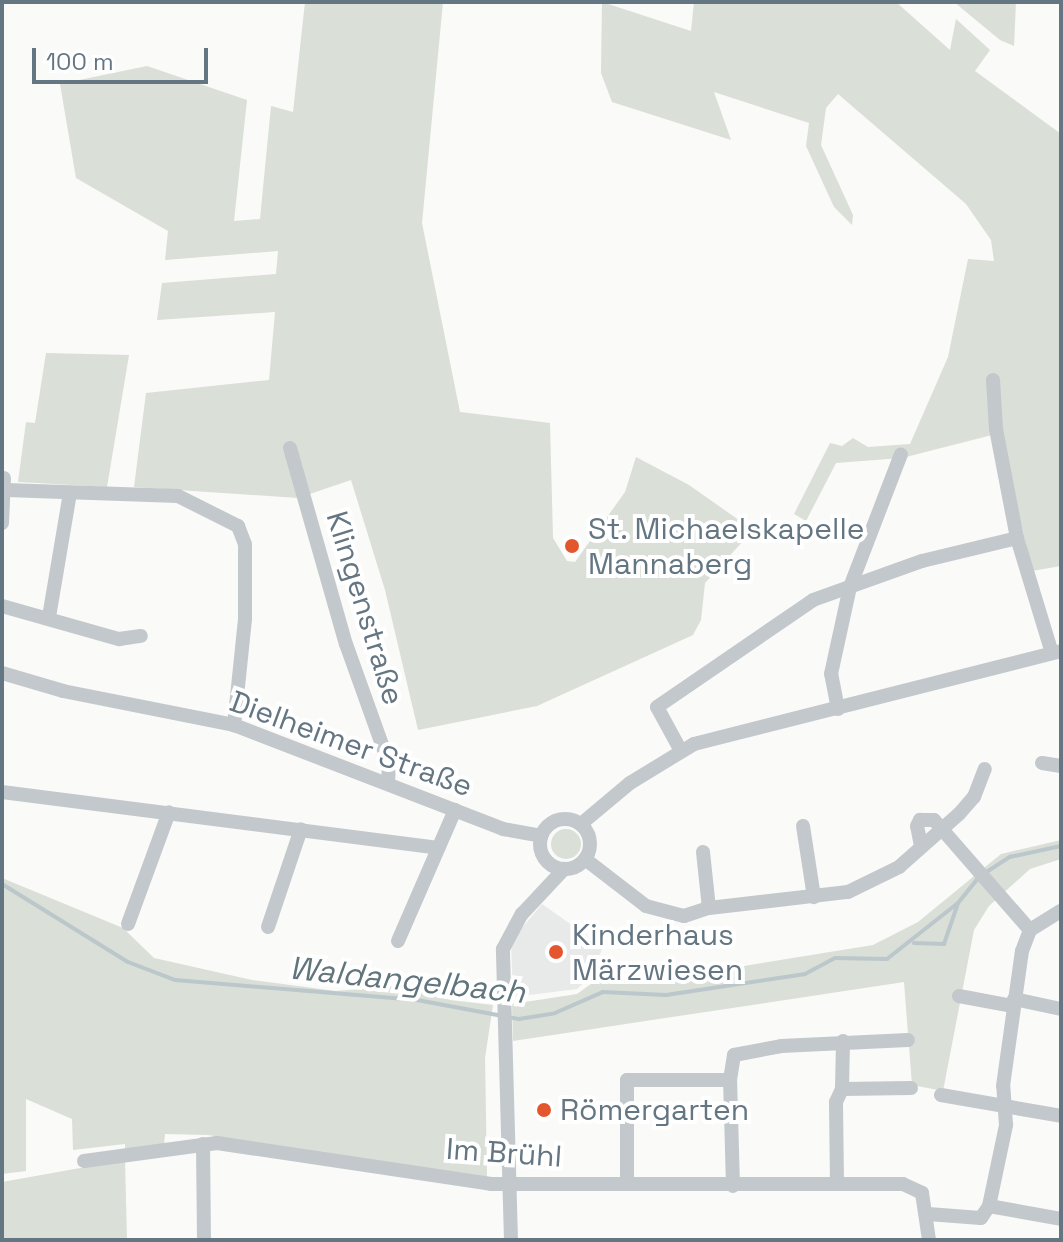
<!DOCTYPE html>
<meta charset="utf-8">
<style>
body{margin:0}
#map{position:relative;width:1063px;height:1242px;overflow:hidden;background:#fafaf8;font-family:"Space Grotesk",sans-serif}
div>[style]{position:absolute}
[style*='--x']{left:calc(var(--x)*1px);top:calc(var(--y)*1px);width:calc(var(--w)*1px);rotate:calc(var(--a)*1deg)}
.built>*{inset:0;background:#e8e9e9}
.green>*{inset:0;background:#dadfd7}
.round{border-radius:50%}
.stream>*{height:4px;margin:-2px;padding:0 2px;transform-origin:2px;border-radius:2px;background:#bbc7cb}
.minor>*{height:14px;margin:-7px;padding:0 7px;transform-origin:7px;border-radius:7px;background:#c3c8cc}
.minor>.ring{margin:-7px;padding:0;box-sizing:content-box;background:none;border:14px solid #c3c8cc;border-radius:50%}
.dots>*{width:22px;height:22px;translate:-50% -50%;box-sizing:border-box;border:4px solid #fff;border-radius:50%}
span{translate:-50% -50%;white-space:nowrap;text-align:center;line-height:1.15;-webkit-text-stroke:8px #fff;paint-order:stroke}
.poi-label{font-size:30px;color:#657683}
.left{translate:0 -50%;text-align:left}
.street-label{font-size:30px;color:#657683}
.water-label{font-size:32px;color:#60757c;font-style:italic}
.frame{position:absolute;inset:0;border:4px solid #657683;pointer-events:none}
.scale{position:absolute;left:32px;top:48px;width:176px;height:36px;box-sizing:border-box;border:4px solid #657683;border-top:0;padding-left:10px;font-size:24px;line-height:28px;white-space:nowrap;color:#657683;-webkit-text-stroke:6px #fff;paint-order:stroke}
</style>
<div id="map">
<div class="built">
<i style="clip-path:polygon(542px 904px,603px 947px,590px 977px,577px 989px,513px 997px,511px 941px)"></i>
</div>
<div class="green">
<i style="clip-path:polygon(305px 2px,443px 2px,422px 223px,460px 412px,550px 423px,553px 538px,567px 561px,575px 562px,625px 492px,636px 457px,689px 485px,753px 530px,705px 583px,701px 620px,693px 635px,537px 706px,418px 730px,385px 590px,351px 480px,298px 498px,134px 487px,146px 393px,269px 380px,275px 312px,157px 320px,162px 283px,276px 274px,278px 251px,165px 260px,168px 231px,76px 178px,60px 84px,147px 66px,247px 100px,234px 221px,260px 219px,271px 106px,293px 112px)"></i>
<i style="clip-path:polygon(602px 2px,691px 31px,694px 2px,896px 2px,950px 50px,956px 19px,990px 50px,975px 71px,1061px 134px,1061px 566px,1032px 571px,1000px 433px,902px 458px,836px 463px,806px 521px,794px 514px,830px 443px,842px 446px,853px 438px,868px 447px,910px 444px,948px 357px,968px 259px,994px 261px,991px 240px,966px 204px,838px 94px,826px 108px,821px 145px,853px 215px,852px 225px,834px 207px,806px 146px,809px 123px,714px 92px,731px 140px,612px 102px,601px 73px)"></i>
<i style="clip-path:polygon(954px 2px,1016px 2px,1014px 46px,1000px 40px)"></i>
<i style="clip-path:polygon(46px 353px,129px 355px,107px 487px,18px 482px,26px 422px,35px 423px)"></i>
<i class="round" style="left:551px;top:829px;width:30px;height:30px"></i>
<i style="clip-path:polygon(1061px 840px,1061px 859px,1030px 869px,989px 906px,974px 930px,943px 1091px,912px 1085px,904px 982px,513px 1041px,512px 1004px,577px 994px,595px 981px,658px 980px,873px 945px,918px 922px,1001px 854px)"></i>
<i style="clip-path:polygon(2px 878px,123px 928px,154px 958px,252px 980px,336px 991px,404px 985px,450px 1000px,493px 1005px,485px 1058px,487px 1177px,208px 1135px,165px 1134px,164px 1145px,125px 1151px,125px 1144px,73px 1150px,72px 1119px,26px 1099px,26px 1171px,2px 1174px)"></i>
<i style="clip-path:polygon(125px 1160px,127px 1240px,2px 1240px,2px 1182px)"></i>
</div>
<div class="stream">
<i style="--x:985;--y:873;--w:30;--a:-33"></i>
<i style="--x:1010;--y:857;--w:52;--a:-12.2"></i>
<i style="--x:2;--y:884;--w:148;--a:31.8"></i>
<i style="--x:128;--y:962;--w:50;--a:21"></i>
<i style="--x:175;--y:980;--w:243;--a:4.7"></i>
<i style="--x:417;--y:1000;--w:104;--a:10.6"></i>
<i style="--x:519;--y:1019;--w:36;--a:-9"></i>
<i style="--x:555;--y:1013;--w:52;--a:-23.6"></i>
<i style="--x:603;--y:992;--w:63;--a:2.7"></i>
<i style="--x:666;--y:995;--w:141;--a:-8.6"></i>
<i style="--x:805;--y:974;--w:34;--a:-28"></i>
<i style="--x:835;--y:958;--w:52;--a:1.1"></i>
<i style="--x:887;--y:959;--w:90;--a:-38.3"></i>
<i style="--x:958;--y:903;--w:32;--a:-51"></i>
<i style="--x:914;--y:943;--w:30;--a:2"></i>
<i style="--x:944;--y:944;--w:43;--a:-71.1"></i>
</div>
<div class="minor">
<i style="--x:993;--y:380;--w:49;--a:86.5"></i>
<i style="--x:996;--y:429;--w:111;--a:79.1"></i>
<i style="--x:1017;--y:538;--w:120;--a:73.1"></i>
<i style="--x:290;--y:448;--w:204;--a:74.1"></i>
<i style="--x:346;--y:644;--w:127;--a:70.3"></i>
<i style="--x:389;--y:764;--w:19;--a:93"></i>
<i style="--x:6;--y:490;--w:172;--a:2"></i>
<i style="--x:178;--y:496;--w:67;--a:26.6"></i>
<i style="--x:238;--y:526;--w:19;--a:69"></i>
<i style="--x:245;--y:544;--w:75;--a:90"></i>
<i style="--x:245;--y:619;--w:107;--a:95.9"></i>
<i style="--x:2;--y:523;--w:45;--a:-87.5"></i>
<i style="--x:2;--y:606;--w:122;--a:15.8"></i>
<i style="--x:119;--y:639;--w:22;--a:-8"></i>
<i style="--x:49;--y:617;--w:126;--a:-80.4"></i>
<i style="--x:2;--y:673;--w:64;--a:16.4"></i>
<i style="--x:63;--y:691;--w:174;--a:11.2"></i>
<i style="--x:234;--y:725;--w:288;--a:21.1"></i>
<i style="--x:503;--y:829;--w:39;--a:10"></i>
<i style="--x:838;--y:709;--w:36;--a:-101"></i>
<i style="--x:831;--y:674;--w:89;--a:-77.7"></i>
<i style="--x:850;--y:587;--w:142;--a:-69"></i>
<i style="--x:681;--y:751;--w:50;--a:-118.6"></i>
<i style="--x:657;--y:707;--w:189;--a:-34.4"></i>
<i style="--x:813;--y:600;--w:116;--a:-19.7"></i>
<i style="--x:922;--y:561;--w:98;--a:-13.6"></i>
<i style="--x:1042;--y:763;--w:19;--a:9"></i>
<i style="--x:2;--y:792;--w:440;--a:7.3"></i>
<i class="ring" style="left:540px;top:819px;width:36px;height:36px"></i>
<i style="--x:581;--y:824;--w:64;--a:-39.9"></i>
<i style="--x:630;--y:783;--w:75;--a:-31.4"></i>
<i style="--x:694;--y:744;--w:379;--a:-14.2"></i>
<i style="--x:803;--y:826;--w:72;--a:81.2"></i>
<i style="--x:921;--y:846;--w:20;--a:-101"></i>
<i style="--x:917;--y:826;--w:7;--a:-63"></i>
<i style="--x:920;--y:820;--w:14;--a:0"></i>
<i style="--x:934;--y:820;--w:146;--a:48.9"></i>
<i style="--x:703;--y:852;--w:56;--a:83.9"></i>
<i style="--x:585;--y:859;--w:77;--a:37.6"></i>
<i style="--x:646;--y:906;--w:39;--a:15"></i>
<i style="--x:684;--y:916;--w:26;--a:-18"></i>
<i style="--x:709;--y:908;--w:140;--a:-6.6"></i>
<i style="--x:848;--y:892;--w:57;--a:-26.1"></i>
<i style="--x:899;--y:867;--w:80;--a:-41.5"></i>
<i style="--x:959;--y:814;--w:23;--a:-49"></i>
<i style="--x:974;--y:797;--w:30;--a:-69"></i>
<i style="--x:128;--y:924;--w:119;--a:-69.9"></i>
<i style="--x:268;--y:927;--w:103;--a:-71.4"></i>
<i style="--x:398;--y:941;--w:143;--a:-66.5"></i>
<i style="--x:959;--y:996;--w:55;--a:10.5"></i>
<i style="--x:1014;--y:999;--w:48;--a:12"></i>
<i style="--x:842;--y:1089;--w:69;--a:-0.8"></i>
<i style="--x:941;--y:1095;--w:122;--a:9.9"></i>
<i style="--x:203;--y:1144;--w:96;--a:89.4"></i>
<i style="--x:84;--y:1161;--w:134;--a:-7.7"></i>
<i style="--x:217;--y:1143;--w:277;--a:8.5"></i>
<i style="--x:491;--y:1184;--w:412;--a:0"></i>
<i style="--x:903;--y:1184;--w:21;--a:25"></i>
<i style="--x:922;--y:1193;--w:48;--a:81.5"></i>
<i style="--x:627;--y:1184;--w:104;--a:-90"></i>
<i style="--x:627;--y:1080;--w:103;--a:0"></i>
<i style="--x:837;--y:1184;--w:82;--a:-90.7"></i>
<i style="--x:836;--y:1102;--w:14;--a:-65"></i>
<i style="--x:842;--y:1089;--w:48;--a:-88.8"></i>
<i style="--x:733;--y:1186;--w:106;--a:-91.6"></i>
<i style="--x:730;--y:1080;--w:25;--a:-81"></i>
<i style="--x:734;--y:1055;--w:48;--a:-10.8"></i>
<i style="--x:781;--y:1046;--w:127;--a:-2.7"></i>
<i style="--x:989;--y:1206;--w:83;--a:-78.1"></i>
<i style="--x:1006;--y:1125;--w:39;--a:-94"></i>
<i style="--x:1003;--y:1086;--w:136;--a:-82"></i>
<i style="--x:1022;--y:951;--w:22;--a:-69"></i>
<i style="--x:1030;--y:930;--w:36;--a:-32"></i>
<i style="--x:928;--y:1214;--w:53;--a:4.3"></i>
<i style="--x:981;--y:1218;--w:14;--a:-56"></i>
<i style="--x:989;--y:1206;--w:73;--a:10.2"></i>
<i style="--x:511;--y:1240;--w:291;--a:-91.6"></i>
<i style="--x:503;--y:949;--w:40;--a:-62"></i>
<i style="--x:522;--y:914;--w:62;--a:-47"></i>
</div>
<div class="dots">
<i style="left:572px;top:546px;background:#e4572e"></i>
<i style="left:556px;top:952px;background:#e4572e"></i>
<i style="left:544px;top:1110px;background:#e4572e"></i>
</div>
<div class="poi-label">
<span class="left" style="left:588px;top:546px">St. Michaelskapelle<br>Mannaberg</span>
<span class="left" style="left:572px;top:952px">Kinderhaus<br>Märzwiesen</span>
<span class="left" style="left:560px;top:1110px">Römergarten</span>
</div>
<div class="street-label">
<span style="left:365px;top:608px;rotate:73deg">Klingenstraße</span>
<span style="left:351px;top:744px;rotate:20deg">Dielheimer Straße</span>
<span style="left:504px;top:1153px;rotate:4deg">Im Brühl</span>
</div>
<div class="water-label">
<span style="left:407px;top:980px;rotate:6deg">Waldangelbach</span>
</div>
<div class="frame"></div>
<div class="scale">100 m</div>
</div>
